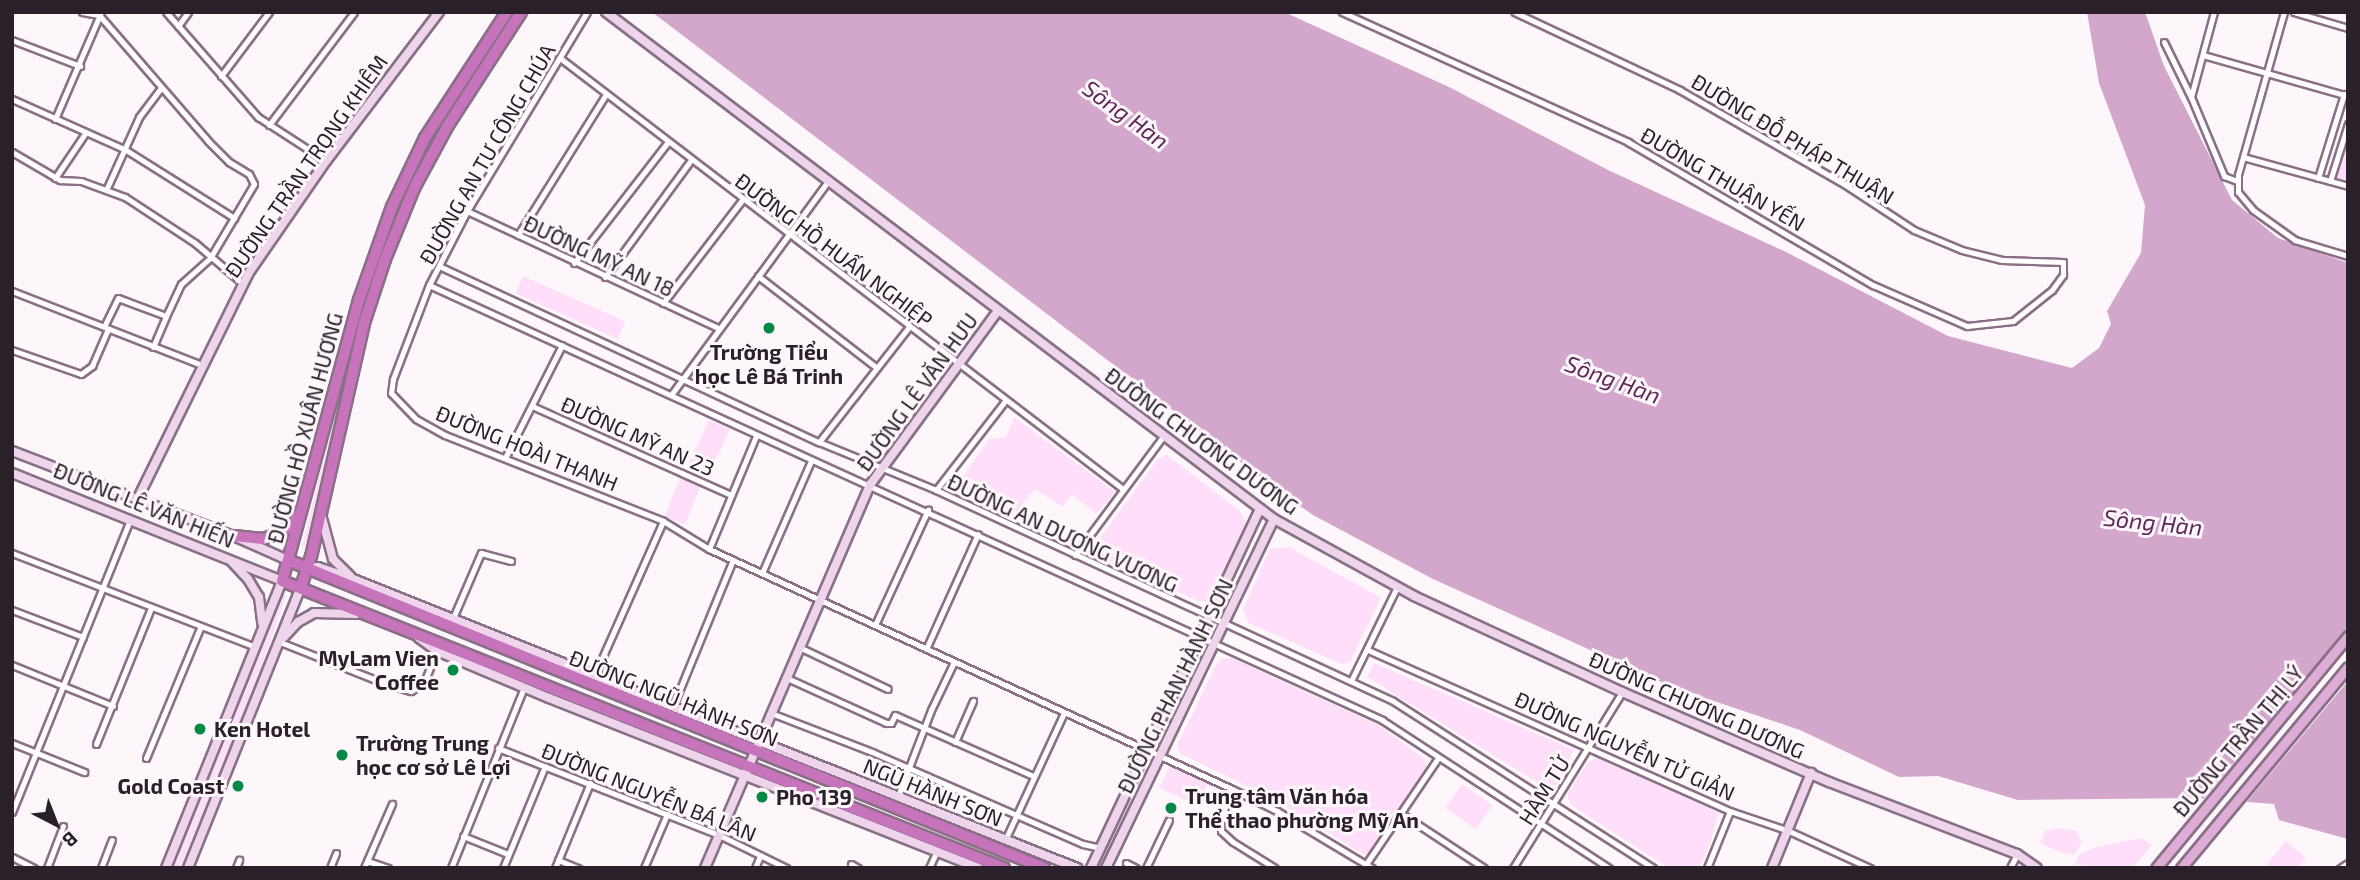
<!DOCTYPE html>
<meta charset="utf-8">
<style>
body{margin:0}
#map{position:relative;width:2360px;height:880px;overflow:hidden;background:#fdf7fc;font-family:"Exo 2",sans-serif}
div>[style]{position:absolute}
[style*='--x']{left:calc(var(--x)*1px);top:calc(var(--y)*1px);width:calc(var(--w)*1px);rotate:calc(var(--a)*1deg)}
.green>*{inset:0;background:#fedef9;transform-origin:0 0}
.water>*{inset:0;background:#d3a6cc}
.pier>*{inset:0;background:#fdf7fc}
.roads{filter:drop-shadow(2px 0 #897085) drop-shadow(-2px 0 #897085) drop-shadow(0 2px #897085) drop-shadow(0 -2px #897085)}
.street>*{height:5px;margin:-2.5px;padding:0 2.5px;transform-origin:2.5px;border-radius:2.5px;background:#fff}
.secondary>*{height:8px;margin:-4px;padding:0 4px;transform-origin:4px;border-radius:4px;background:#eed5eb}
.primary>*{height:9px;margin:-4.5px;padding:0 4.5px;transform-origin:4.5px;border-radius:4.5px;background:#ddacd7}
.highway>*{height:10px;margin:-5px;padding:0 5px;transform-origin:5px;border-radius:5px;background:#c774bd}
.dots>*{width:19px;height:19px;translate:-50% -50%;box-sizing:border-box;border:4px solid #fdf7fc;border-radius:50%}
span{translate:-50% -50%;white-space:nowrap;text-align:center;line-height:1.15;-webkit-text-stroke:6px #fdf7fc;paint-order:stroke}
.street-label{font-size:21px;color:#2a2029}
.poi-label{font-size:21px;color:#2a2029;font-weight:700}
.right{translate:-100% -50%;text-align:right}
.left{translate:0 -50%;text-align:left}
.water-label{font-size:23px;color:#5e2858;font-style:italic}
.frame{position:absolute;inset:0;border:14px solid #2a2029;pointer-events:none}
.north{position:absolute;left:21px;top:789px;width:70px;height:70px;-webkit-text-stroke:5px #fdf7fc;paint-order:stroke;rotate:138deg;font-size:19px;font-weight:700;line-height:28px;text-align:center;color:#2a2029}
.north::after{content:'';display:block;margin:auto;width:24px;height:32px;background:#2a2029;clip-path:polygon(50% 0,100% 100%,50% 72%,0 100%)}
</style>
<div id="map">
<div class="green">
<i style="clip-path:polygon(2348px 125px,2348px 183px,2336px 180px,2333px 171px)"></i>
<i style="left:523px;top:276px;width:112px;height:19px;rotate:24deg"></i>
<i style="clip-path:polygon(340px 393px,342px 394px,305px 548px,302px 546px)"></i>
<i style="clip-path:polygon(1014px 417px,1115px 492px,1096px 514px,1072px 494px,1063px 507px,1035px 489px,1013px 516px,953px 491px,989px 439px,1006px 437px)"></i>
<i style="left:709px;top:420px;width:23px;height:51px;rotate:25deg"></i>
<i style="clip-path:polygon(1167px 455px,1239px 510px,1247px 523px,1209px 602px,1201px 602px,1089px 553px,1158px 459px)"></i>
<i style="left:680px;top:478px;width:22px;height:41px;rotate:22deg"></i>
<i style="clip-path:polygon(1289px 547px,1381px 598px,1350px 662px,1341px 664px,1249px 623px,1243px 610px,1270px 549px)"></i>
<i style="clip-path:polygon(282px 594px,286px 595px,254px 691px,183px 868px,173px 868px)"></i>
<i style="clip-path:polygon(1231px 658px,1378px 725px,1425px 759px,1426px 768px,1371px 853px,1363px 854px,1271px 798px,1179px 753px,1177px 746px,1214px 669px,1221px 659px)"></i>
<i style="clip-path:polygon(1374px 663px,1574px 750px,1557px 785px,1543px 786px,1367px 677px)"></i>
<i style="clip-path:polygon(1597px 757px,1719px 813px,1709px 846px,1699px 868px,1669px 868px,1571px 805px,1567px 794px,1588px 763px)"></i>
<i style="left:1170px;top:765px;width:42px;height:25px;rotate:25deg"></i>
<i style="left:1462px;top:784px;width:37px;height:29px;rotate:35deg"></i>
<i style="clip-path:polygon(2056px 828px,2076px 831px,2082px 842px,2074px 855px,2060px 852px,2040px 843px,2045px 831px)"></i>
<i style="clip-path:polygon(2141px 838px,2152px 845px,2132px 868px,2074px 865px,2080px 854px,2096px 847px)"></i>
<i style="clip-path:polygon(2286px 841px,2306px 858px,2298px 868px,2264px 868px)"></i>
</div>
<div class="water">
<i style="clip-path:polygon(652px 12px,1284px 12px,1449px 87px,1608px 170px,1786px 252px,1948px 336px,2072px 368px,2099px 348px,2111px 324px,2107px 311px,2141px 253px,2145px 205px,2099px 83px,2087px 12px,2145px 12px,2164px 66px,2232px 200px,2278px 238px,2348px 263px,2348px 839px,2279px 820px,2274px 804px,2195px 798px,2018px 800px,1938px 776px,1899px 777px,1800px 730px,1672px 687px,1433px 579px,1313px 515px,1280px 492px)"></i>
</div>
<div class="pier">
<i style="clip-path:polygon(2348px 628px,2348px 681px,2244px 805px,2201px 802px)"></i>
</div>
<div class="roads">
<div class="street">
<i style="--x:82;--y:12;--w:17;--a:10"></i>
<i style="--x:99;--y:15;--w:167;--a:49.1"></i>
<i style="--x:208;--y:141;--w:30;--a:45"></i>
<i style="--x:229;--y:162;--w:23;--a:31"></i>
<i style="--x:249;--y:174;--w:11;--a:63"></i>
<i style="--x:254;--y:184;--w:86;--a:120.7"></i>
<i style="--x:210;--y:258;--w:39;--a:138"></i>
<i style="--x:181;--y:284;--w:35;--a:115"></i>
<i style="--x:166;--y:316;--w:51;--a:-159.4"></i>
<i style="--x:118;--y:298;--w:32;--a:116"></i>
<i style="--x:166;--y:12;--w:140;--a:48.8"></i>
<i style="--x:258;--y:117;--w:81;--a:32.9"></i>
<i style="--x:587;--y:12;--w:232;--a:121.1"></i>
<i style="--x:467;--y:211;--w:83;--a:117.2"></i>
<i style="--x:429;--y:285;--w:101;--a:111"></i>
<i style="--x:393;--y:379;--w:14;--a:98"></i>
<i style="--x:391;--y:393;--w:36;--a:46"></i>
<i style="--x:416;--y:419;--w:33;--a:29"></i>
<i style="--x:445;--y:435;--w:234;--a:21.5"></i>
<i style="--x:663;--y:521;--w:54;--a:31.3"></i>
<i style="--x:709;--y:549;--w:575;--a:24.65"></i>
<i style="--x:1232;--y:789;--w:50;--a:26.1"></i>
<i style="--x:1277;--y:811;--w:111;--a:31"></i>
<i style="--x:1342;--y:12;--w:314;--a:24.4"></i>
<i style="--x:1628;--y:142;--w:284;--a:30.3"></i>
<i style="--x:1873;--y:285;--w:103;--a:23.6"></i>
<i style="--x:1967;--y:326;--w:46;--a:-6.2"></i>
<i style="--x:2013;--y:321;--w:50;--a:-38.5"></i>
<i style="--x:2052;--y:290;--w:19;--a:-54"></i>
<i style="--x:2063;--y:275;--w:13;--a:-90"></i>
<i style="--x:2063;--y:262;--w:61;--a:-178.1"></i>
<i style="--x:2002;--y:260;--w:41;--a:-166"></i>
<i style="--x:1962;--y:250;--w:52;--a:-157.4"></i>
<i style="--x:1914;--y:230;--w:84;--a:-146.7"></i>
<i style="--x:1844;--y:184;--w:189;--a:-150.2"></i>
<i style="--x:1680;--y:90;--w:183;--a:-154.8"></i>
<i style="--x:2284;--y:12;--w:169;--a:105.8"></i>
<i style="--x:2238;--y:175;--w:17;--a:90"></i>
<i style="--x:2238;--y:192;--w:23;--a:50"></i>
<i style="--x:2253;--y:210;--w:52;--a:35.5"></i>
<i style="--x:2295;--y:240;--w:55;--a:16.8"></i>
<i style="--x:2294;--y:12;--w:56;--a:16.5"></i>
<i style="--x:178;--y:26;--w:17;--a:-54"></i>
<i style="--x:12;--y:40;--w:73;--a:20.9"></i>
<i style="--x:2164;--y:42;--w:61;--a:63.9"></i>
<i style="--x:2191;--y:97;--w:86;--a:67.3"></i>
<i style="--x:2224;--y:176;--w:14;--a:21"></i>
<i style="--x:2203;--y:55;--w:151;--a:15.8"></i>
<i style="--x:560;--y:58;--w:709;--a:37.44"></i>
<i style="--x:221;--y:76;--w:80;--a:-53.1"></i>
<i style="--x:2191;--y:97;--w:88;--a:-74.9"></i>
<i style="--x:12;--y:99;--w:125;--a:24.1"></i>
<i style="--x:126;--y:150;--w:128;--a:32.2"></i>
<i style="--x:55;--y:119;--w:116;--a:-66.7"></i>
<i style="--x:269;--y:125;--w:141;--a:-53"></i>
<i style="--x:12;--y:152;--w:56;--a:30.3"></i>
<i style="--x:60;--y:180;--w:21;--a:3"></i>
<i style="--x:81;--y:181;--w:47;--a:20"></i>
<i style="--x:125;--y:197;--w:84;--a:33.3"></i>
<i style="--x:195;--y:243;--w:62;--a:40.4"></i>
<i style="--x:2243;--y:157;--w:109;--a:15.4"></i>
<i style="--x:55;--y:178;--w:55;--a:-56"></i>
<i style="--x:2318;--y:178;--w:88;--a:-72.8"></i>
<i style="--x:2330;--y:181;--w:60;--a:-72.5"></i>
<i style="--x:107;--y:188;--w:78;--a:-65.7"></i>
<i style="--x:139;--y:117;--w:36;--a:-53"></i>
<i style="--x:467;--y:211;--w:277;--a:25"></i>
<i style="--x:518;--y:235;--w:166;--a:-58"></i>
<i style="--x:574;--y:263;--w:153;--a:-52.2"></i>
<i style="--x:439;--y:266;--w:419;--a:24.9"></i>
<i style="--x:819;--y:442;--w:126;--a:22.3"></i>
<i style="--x:936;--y:490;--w:503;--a:24.78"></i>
<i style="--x:1393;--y:701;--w:309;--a:32.7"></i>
<i style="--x:758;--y:276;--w:150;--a:37.7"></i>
<i style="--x:605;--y:277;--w:145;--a:-53.7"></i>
<i style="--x:429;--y:285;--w:1048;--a:24.53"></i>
<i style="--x:1382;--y:720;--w:271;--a:33.1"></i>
<i style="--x:12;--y:291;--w:204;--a:21.3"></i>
<i style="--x:663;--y:303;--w:130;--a:-52.5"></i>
<i style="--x:153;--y:347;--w:34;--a:-67"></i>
<i style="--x:12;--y:350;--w:73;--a:19.2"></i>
<i style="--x:81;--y:374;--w:14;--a:-36"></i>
<i style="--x:92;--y:366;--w:40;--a:-66.6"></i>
<i style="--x:671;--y:395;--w:267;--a:-53.7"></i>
<i style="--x:532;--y:406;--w:218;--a:24.1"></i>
<i style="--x:819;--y:442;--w:146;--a:-52"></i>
<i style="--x:506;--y:456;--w:124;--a:-63.2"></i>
<i style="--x:936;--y:490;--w:113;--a:-52.2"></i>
<i style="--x:709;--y:549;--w:122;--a:-67.4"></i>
<i style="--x:12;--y:553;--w:261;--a:21.1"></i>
<i style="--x:1075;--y:555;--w:149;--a:-53.4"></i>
<i style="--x:762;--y:573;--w:122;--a:-66.4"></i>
<i style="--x:12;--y:610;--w:76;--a:20.8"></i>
<i style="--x:453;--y:618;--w:71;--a:-66.7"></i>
<i style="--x:481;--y:553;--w:31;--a:15"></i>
<i style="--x:875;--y:625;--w:127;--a:-65.3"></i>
<i style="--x:280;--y:642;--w:109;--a:21.6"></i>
<i style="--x:381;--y:682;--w:31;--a:17"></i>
<i style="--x:411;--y:691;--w:18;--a:-38"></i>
<i style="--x:425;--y:680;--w:31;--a:-68"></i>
<i style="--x:799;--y:647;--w:98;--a:25.3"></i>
<i style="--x:926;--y:649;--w:126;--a:-65.7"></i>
<i style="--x:1368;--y:650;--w:396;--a:24"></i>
<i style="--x:1730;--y:811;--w:62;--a:18.7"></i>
<i style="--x:1789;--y:831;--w:89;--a:24.6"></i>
<i style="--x:12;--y:665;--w:109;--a:22.1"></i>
<i style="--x:595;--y:674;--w:167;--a:-66"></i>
<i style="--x:787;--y:678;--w:109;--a:24.4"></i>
<i style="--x:886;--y:723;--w:5;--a:0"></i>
<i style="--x:891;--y:723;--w:9;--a:-63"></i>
<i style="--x:895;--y:715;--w:151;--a:23.8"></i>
<i style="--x:1351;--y:681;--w:105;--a:-63.9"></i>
<i style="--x:673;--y:706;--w:158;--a:-67.7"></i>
<i style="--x:771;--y:713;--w:108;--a:21.1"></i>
<i style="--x:872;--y:752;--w:230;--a:23.6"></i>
<i style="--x:1083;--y:844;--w:18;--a:13"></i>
<i style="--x:955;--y:742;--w:45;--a:-66.3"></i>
<i style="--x:12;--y:743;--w:78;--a:21.9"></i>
<i style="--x:96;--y:744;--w:147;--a:-68"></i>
<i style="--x:498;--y:748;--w:238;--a:21.5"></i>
<i style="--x:719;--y:835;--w:75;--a:26.2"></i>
<i style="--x:146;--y:758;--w:141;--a:-67.4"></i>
<i style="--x:1232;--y:789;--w:30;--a:111"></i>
<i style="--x:1221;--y:817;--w:14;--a:90"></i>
<i style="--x:1221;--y:831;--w:16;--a:43"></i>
<i style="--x:1233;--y:842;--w:49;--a:31.8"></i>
<i style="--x:898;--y:796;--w:92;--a:-69"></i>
<i style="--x:931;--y:710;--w:53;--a:-64.4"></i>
<i style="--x:12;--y:812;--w:315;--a:-68"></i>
<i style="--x:1402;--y:814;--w:98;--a:33.4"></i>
<i style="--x:463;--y:836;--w:48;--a:21.8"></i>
<i style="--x:1005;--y:840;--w:140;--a:-65.1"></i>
<i style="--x:12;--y:857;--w:25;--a:27"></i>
<i style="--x:558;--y:860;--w:22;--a:22"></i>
<i style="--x:367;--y:861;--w:22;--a:18"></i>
<i style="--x:1126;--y:863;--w:11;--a:27"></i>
<i style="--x:851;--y:864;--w:8;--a:30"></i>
<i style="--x:1366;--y:864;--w:128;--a:-55.8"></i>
<i style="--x:47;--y:868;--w:45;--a:-69.1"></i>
<i style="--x:101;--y:868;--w:30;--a:-69"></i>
<i style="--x:236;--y:868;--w:9;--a:-69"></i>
<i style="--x:330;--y:868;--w:16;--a:-68"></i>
<i style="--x:364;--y:868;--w:70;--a:-66.4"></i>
<i style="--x:451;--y:868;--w:195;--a:-68"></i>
<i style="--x:503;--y:868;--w:110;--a:-67.6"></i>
<i style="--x:555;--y:868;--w:92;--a:-67.6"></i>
<i style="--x:644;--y:868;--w:59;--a:-66.9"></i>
<i style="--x:755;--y:868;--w:13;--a:-67"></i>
<i style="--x:929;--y:868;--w:19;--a:-65"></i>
<i style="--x:1146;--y:868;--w:53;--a:-64.4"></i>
<i style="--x:1513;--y:868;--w:207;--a:-58.2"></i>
<i style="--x:1707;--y:868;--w:61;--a:-68"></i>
<i style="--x:2010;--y:868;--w:16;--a:-63"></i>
<i style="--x:2340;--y:868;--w:9;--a:-32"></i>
</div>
<div class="secondary">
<i style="--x:606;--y:12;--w:839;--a:37.2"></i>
<i style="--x:1274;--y:519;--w:160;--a:28.8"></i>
<i style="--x:1414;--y:596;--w:229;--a:24.8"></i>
<i style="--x:1622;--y:692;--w:226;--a:23.5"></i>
<i style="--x:1829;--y:782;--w:201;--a:21"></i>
<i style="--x:2017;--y:854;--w:24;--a:35"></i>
<i style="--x:12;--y:451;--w:238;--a:21"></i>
<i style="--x:234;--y:536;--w:61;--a:24.1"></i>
<i style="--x:12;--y:473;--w:291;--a:21.8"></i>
<i style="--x:282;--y:581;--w:310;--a:112"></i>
<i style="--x:138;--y:498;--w:250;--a:-63.8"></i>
<i style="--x:248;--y:274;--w:137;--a:-55.4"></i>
<i style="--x:326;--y:161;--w:187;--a:-52.8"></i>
<i style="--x:322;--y:518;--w:42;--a:75"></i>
<i style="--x:333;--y:559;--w:25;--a:45"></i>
<i style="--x:232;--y:562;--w:23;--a:47"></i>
<i style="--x:248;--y:579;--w:21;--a:59"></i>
<i style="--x:259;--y:597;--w:26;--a:83"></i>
<i style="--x:308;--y:568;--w:10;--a:-6"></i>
<i style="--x:318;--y:567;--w:37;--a:19"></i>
<i style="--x:353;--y:579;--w:780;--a:21.76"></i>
<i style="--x:284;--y:637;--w:21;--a:-47"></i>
<i style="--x:298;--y:622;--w:18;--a:-29"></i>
<i style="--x:314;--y:613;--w:42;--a:1.4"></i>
<i style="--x:419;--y:638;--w:22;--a:36"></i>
<i style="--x:437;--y:651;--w:121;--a:22.8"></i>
<i style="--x:549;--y:698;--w:462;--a:21.6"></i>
<i style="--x:188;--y:868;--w:303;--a:-68.1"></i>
<i style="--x:705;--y:868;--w:417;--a:-66.7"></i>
<i style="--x:870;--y:485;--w:216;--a:-53.7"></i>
<i style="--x:1091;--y:868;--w:397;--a:-64.8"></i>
<i style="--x:1106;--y:868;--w:387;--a:-64.3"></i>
<i style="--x:1772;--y:868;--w:103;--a:-67.7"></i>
</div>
<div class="primary">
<i style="--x:2156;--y:868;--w:301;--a:-50.4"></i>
<i style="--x:2181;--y:868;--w:261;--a:-50.3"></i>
</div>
<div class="highway">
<i style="--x:507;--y:12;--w:150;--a:123.1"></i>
<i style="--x:425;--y:138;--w:76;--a:115.6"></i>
<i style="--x:392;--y:207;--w:99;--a:109.5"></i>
<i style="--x:359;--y:300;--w:291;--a:105.3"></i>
<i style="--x:282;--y:581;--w:777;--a:21.68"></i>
<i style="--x:234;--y:536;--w:29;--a:6"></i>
<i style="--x:263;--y:539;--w:19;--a:-18"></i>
<i style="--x:281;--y:533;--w:14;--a:-36"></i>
<i style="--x:292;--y:525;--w:14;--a:-56"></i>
<i style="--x:290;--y:561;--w:814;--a:22.15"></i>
<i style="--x:301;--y:587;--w:32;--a:-72"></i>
<i style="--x:311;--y:557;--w:240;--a:-77.2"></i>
<i style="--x:364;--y:323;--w:67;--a:-71.8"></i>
<i style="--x:385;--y:259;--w:79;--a:-67.7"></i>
<i style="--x:415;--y:186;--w:69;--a:-61.6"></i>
<i style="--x:448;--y:125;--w:135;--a:-57.1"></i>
</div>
</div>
<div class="dots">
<i style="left:769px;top:328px;background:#068944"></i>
<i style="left:453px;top:670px;background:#068944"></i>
<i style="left:200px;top:729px;background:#068944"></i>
<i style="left:342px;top:755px;background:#068944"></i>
<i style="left:238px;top:786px;background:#068944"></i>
<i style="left:762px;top:797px;background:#068944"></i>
<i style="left:1171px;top:808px;background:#068944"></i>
</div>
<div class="street-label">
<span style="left:1793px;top:139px;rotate:31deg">ĐƯỜNG ĐỖ PHÁP THUẬN</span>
<span style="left:487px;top:154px;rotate:-60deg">ĐƯỜNG AN TƯ CÔNG CHÚA</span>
<span style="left:306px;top:166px;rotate:-55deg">ĐƯỜNG TRẦN TRỌNG KHIÊM</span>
<span style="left:1723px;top:179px;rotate:30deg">ĐƯỜNG THUẬN YẾN</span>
<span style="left:834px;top:250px;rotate:37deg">ĐƯỜNG HỒ HUẤN NGHIỆP</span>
<span style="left:599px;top:256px;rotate:25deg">ĐƯỜNG MỸ AN 18</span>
<span style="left:917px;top:392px;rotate:-54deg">ĐƯỜNG LÊ VĂN HƯU</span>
<span style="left:305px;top:428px;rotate:-75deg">ĐƯỜNG HỒ XUÂN HƯƠNG</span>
<span style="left:638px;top:436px;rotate:24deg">ĐƯỜNG MỸ AN 23</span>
<span style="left:1202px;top:441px;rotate:36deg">ĐƯỜNG CHƯƠNG DƯƠNG</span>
<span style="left:527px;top:448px;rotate:22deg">ĐƯỜNG HOÀI THANH</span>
<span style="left:144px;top:505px;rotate:22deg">ĐƯỜNG LÊ VĂN HIẾN</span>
<span style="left:1063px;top:533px;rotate:25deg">ĐƯỜNG AN DƯƠNG VƯƠNG</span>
<span style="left:1175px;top:686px;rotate:-64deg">ĐƯỜNG PHAN HÀNH SƠN</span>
<span style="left:674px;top:698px;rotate:22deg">ĐƯỜNG NGŨ HÀNH SƠN</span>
<span style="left:1697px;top:705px;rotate:24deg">ĐƯỜNG CHƯƠNG DƯƠNG</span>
<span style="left:2238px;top:741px;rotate:-50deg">ĐƯỜNG TRẦN THỊ LÝ</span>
<span style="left:1625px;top:746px;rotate:24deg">ĐƯỜNG NGUYỄN TỬ GIẢN</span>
<span style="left:1544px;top:790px;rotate:-58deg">HÀM TỬ</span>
<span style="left:649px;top:792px;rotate:22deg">ĐƯỜNG NGUYỄN BÁ LÂN</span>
<span style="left:933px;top:792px;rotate:22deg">NGŨ HÀNH SƠN</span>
</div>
<div class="poi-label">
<span style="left:769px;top:364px">Trường Tiểu<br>học Lê Bá Trinh</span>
<span class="right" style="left:439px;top:670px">MyLam Vien<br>Coffee</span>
<span class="left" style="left:214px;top:729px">Ken Hotel</span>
<span class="left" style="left:356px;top:755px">Trường Trung<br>học cơ sở Lê Lợi</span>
<span class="right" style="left:224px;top:786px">Gold Coast</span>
<span class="left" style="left:1185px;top:808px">Trung tâm Văn hóa<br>Thể thao phường Mỹ An</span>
<span class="left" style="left:776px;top:797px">Pho 139</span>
</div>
<div class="water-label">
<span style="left:1126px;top:114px;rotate:36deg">Sông Hàn</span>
<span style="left:1613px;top:379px;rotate:20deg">Sông Hàn</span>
<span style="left:2153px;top:522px;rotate:6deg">Sông Hàn</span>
</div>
<div class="frame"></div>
<div class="north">B</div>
</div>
